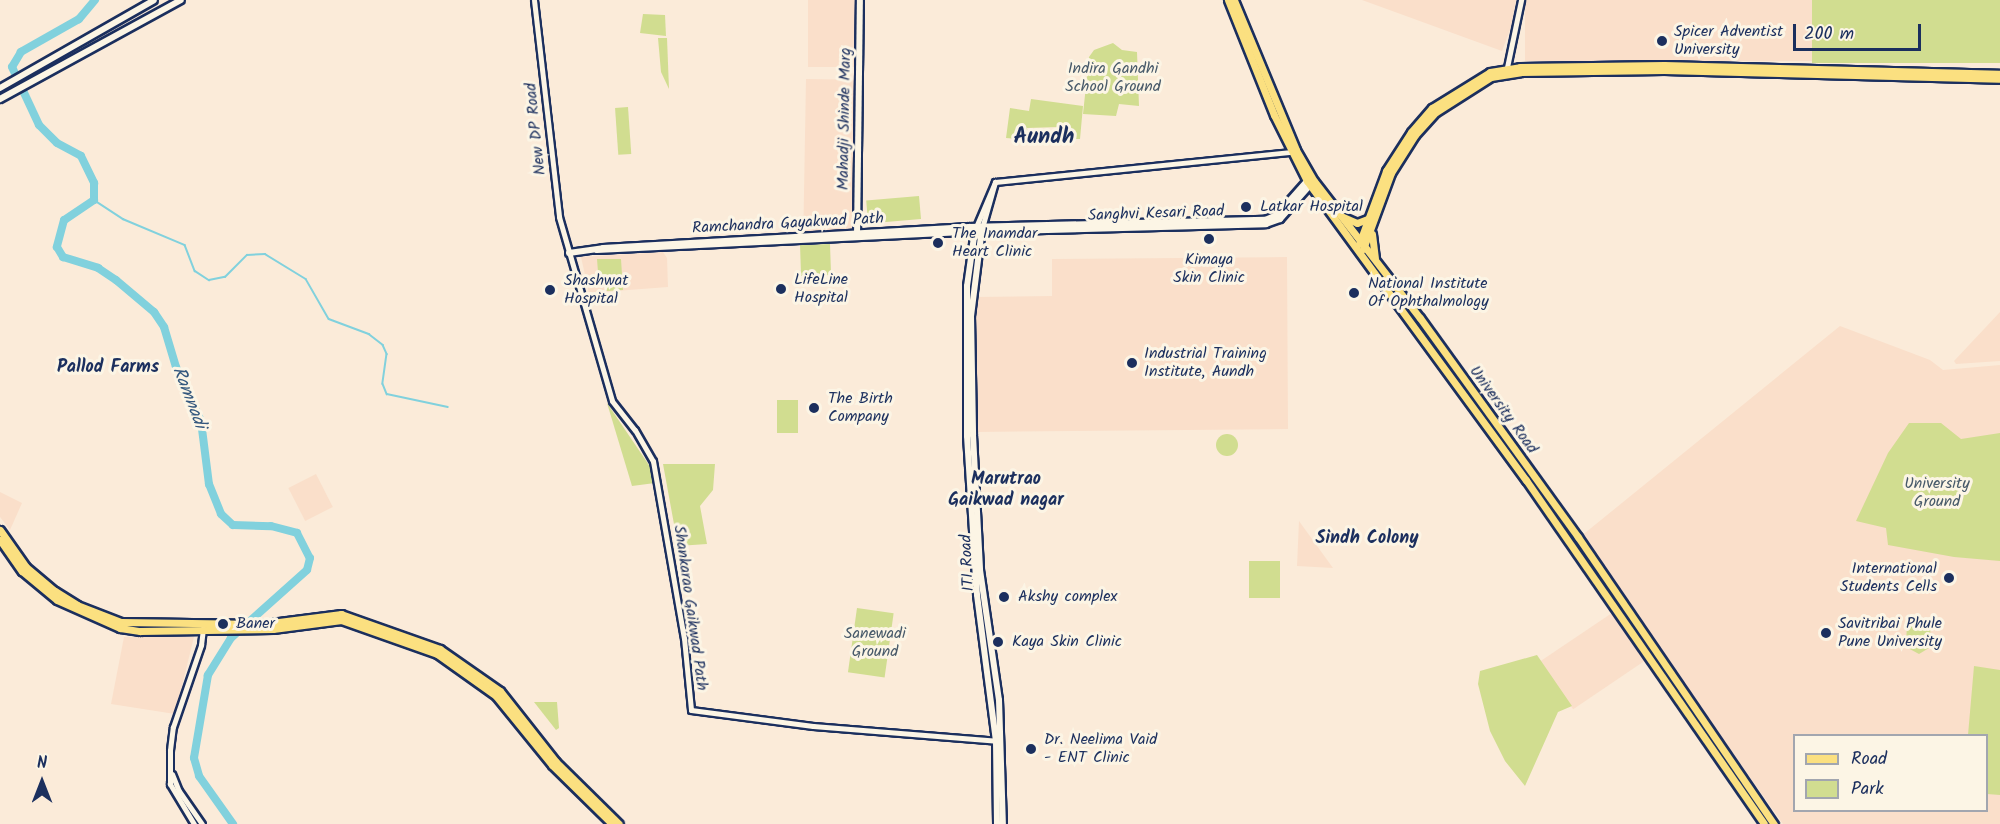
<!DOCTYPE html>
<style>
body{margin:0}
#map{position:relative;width:2000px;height:824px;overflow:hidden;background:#fbebd9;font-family:Kalam,sans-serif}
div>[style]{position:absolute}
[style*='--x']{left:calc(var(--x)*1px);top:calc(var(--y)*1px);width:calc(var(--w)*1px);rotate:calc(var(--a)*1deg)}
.built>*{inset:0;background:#fadfca;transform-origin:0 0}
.green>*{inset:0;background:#d1dd90;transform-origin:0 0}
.round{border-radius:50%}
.stream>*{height:1.5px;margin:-0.75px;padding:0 0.75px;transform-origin:0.75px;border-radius:0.75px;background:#81d1dd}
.river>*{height:8px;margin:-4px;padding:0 4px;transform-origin:4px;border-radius:4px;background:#81d1dd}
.roads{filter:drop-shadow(2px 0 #1b2f5e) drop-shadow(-2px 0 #1b2f5e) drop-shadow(0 2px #1b2f5e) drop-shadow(0 -2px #1b2f5e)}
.tertiary>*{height:5px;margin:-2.5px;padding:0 2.5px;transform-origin:2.5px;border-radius:2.5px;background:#fcf5e5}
.secondary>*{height:6px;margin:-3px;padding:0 3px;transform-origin:3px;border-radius:3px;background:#fcf5e5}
.primary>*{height:7px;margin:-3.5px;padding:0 3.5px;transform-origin:3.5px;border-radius:3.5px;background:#fbe080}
.dots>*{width:16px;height:16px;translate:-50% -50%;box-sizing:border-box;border:3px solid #fcf5e5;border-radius:50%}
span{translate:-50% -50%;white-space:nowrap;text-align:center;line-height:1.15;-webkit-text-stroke:6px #fcf5e5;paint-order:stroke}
.poi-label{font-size:16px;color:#1b2f5e}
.left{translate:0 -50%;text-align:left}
.right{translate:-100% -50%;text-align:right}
.park-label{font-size:16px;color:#485a6a}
.street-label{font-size:16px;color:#1b2f5e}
.neighbourhood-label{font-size:18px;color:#1b2f5e;font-weight:700}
.water-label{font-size:18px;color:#34587e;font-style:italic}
.district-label{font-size:22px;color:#1b2f5e;font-weight:700}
.legend{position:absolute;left:1793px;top:734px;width:195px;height:78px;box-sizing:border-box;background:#fcf5e5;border:2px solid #a2a6af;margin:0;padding:8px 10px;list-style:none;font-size:18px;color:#1b2f5e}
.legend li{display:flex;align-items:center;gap:12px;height:30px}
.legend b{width:30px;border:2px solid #a2a6af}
.north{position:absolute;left:12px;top:752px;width:60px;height:60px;-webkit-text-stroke:4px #fcf5e5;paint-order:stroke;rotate:0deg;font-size:16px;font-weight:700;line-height:24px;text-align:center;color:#1b2f5e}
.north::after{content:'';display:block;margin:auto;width:21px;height:27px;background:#1b2f5e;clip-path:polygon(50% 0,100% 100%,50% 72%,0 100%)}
.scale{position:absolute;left:1793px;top:24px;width:128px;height:27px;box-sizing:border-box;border:3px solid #1b2f5e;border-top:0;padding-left:8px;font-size:18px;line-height:21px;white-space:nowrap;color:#1b2f5e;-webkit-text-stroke:4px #fcf5e5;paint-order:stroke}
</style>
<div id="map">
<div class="built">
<i style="left:808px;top:0;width:48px;height:67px"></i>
<i style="clip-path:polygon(1362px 0,1516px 0,1511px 27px,1502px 51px)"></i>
<i style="left:1525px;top:0;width:287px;height:61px"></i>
<i style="left:806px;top:79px;width:49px;height:154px;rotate:1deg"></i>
<i style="clip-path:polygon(663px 252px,667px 258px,668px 287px,589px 293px,581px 257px)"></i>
<i style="clip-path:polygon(1287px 257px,1288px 429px,976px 432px,975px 297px,1052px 296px,1052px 259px)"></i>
<i style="clip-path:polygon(2000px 312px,2000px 361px,1956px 364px,1954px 361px)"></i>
<i style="clip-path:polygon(evenodd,1840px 326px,1930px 360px,1943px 370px,2000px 365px,2000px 824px,1783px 824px,1580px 537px,1840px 326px,1794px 736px,1986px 736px,1986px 810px,1794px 810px,1794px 736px)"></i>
<i style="left:316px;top:474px;width:37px;height:31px;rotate:63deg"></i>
<i style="clip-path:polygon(0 492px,22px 503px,10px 530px,0 517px)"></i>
<i style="clip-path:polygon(1299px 521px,1333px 568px,1297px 566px)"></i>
<i style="left:1612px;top:613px;width:58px;height:86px;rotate:56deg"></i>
<i style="clip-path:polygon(124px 637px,194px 637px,175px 714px,111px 704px)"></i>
</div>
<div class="green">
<i style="left:1812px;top:0;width:188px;height:63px"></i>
<i style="clip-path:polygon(643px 14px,665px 15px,666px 36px,640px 33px)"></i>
<i style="clip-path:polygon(658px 38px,667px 38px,669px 89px,661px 72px)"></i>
<i style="clip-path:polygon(1113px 43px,1122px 50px,1137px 52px,1139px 106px,1119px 104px,1116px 116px,1083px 114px,1089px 57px,1094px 50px)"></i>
<i style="clip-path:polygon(1031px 99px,1083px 106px,1080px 139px,1061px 139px,1059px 127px,1027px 128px,1028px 140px,1006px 138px,1010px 108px,1029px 111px)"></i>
<i style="left:628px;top:107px;width:47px;height:13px;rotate:86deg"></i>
<i style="left:919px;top:196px;width:23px;height:53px;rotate:85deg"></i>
<i style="left:830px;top:244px;width:31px;height:30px;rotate:88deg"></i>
<i style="clip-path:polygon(597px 259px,621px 259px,623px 290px,607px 291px,607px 284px,599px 285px)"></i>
<i style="left:777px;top:400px;width:21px;height:33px"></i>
<i style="clip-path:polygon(607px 403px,653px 471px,655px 483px,632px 486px)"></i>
<i style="clip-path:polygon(1909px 423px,1941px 423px,1961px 439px,2000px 433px,2000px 561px,1954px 557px,1888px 545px,1886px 528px,1856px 521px,1888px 453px)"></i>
<i class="round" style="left:1216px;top:434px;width:22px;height:22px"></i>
<i style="clip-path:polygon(663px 464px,715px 464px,713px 490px,700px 506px,707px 544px,678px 546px)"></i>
<i style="left:1249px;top:561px;width:31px;height:37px"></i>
<i style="left:857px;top:608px;width:37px;height:65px;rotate:8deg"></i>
<i style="clip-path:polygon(1907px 622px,1931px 623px,1929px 648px,1919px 654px,1906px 647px)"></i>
<i style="clip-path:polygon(1537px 655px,1572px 706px,1558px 712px,1525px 786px,1505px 761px,1490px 731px,1478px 684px,1480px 671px)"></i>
<i style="clip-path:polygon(1974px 666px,2000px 670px,2000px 795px,1987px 794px,1986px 736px,1968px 735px)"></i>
<i style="clip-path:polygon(534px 702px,557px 702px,559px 728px,556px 730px)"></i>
</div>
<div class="stream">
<i style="--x:94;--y:200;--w:35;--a:33"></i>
<i style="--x:123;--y:219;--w:67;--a:22.8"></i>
<i style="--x:185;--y:245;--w:28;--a:69"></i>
<i style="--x:195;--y:271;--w:17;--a:33"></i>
<i style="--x:209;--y:280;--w:16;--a:-11"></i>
<i style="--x:225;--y:277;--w:31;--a:-45"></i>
<i style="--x:247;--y:255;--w:18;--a:-3"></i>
<i style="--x:265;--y:254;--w:48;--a:31.4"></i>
<i style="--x:306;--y:279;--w:46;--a:60.1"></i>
<i style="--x:329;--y:319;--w:43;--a:20.6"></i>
<i style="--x:369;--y:334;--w:18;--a:38"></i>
<i style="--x:383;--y:345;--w:10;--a:66"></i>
<i style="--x:387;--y:354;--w:30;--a:98"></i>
<i style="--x:383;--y:384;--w:11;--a:68"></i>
<i style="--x:387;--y:394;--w:62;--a:12"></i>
</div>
<div class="river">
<i style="--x:95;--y:0;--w:25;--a:130"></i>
<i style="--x:79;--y:19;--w:67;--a:150.4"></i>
<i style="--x:21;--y:52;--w:17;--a:121"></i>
<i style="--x:12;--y:67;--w:64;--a:65"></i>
<i style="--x:39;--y:125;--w:25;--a:45"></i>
<i style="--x:57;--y:143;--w:27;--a:28"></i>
<i style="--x:81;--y:156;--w:30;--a:64"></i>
<i style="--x:94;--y:183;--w:17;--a:90"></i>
<i style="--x:94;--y:200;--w:36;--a:146"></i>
<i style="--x:64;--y:220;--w:28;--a:105"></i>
<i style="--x:57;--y:247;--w:12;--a:59"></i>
<i style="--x:63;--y:257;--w:37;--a:17"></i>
<i style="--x:98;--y:268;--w:22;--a:34"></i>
<i style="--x:116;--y:280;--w:50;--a:40.1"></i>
<i style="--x:154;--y:312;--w:18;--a:56"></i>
<i style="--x:164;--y:327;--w:42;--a:73.3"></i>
<i style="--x:176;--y:367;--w:60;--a:65.2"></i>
<i style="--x:201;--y:421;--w:64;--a:82.8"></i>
<i style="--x:209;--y:484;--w:32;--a:68"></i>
<i style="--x:221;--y:514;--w:16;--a:43"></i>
<i style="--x:233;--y:525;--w:38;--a:2"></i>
<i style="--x:271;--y:526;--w:27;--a:15"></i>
<i style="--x:297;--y:533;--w:28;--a:63"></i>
<i style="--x:310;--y:558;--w:12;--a:104"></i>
<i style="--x:307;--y:570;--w:102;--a:138.2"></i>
<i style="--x:231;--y:638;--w:44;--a:121.9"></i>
<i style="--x:208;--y:675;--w:84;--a:99.6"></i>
<i style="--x:194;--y:758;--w:19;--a:74"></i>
<i style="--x:199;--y:776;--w:59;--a:54.7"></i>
</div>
<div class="roads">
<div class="tertiary">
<i style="--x:534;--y:0;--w:218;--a:83.4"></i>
<i style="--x:559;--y:217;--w:191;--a:73.9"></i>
<i style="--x:612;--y:401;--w:37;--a:52"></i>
<i style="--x:635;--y:430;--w:36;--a:60"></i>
<i style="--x:653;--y:461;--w:180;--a:80.1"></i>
<i style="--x:684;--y:638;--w:72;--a:84.4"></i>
<i style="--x:691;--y:710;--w:123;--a:7.5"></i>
<i style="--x:813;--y:726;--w:187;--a:4.6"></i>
<i style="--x:1506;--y:72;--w:74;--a:-78.2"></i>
<i style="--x:995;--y:182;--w:298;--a:-5.8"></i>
<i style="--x:976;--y:227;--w:49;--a:-67.1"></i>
<i style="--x:982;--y:228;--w:48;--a:-74.2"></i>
<i style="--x:172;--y:774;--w:18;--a:68"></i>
<i style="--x:179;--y:791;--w:40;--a:55.1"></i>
<i style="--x:194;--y:824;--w:47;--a:-121"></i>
<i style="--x:170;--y:784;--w:34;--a:-90"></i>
<i style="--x:170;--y:750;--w:23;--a:-83"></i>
<i style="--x:173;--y:727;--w:87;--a:-71.1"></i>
<i style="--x:201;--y:645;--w:17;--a:-83"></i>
</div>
<div class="secondary">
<i style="--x:0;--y:88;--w:177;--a:-29.7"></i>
<i style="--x:0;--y:99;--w:206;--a:-28.7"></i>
<i style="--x:982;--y:228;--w:89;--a:97.1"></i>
<i style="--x:971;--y:316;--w:119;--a:89"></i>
<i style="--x:973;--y:435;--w:135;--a:87"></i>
<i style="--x:980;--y:570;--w:131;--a:81.7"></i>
<i style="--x:999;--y:700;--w:124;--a:88.2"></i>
<i style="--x:975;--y:230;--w:57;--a:98.1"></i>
<i style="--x:967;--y:286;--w:150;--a:90"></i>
<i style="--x:967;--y:436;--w:159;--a:86.4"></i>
<i style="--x:977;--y:595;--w:147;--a:82.6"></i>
<i style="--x:996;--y:741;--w:83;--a:89.3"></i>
<i style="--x:857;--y:237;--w:237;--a:-89.3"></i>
<i style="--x:597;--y:250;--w:372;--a:-2.8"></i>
<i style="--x:969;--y:232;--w:297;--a:-1.5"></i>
<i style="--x:1266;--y:224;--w:15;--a:-20"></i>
<i style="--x:1280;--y:219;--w:48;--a:-48.4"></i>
<i style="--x:569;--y:253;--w:34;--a:-8"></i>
<i style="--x:603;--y:248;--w:367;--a:-3.3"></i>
<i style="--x:969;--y:227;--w:296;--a:-1.4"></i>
<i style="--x:1265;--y:220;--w:13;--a:-23"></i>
<i style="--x:1277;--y:215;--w:48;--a:-48.4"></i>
</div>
<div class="primary">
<i style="--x:1228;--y:0;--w:124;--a:68.2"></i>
<i style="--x:1274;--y:115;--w:74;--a:63.4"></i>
<i style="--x:1307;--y:181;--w:371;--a:53.8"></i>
<i style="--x:1526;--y:480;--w:418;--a:55.3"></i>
<i style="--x:1234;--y:0;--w:162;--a:67.5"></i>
<i style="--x:1296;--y:150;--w:36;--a:60"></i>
<i style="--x:1314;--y:181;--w:173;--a:52.3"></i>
<i style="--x:1420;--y:318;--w:270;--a:54.2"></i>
<i style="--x:1578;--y:537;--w:348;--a:55.7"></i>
<i style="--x:1343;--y:217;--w:15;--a:23"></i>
<i style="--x:1357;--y:223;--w:14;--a:-21"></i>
<i style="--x:1372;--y:234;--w:24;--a:83"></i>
<i style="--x:1359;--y:244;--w:78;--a:-69.7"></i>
<i style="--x:1386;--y:171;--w:46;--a:-57.3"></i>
<i style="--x:1411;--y:132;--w:32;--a:-49"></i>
<i style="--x:1432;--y:108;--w:68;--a:-31.8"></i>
<i style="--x:1490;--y:72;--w:30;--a:-9"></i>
<i style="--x:1520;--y:67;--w:144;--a:-0.8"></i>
<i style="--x:1664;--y:65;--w:336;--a:1.5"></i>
<i style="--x:1363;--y:249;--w:81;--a:-69.8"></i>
<i style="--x:1391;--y:173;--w:45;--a:-57.7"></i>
<i style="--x:1415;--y:135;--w:31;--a:-48"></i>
<i style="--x:1436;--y:112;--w:65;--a:-32.5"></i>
<i style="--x:1491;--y:77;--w:30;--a:-9"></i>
<i style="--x:1521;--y:72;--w:143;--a:-0.8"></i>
<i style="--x:1664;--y:70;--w:336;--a:1.5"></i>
<i style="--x:0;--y:530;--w:45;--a:54.9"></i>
<i style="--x:26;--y:567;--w:38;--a:40"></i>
<i style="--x:55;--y:591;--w:26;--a:32"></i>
<i style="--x:77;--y:605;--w:47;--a:21.1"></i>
<i style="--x:121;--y:622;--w:142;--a:0.8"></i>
<i style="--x:263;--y:624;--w:79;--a:-7.3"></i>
<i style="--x:341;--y:614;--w:105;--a:19.5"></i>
<i style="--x:440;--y:649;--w:73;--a:35"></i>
<i style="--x:500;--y:691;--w:90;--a:51.7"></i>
<i style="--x:556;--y:762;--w:88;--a:44.5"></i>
<i style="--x:0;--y:540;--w:38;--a:55"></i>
<i style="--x:22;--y:571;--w:45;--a:39.6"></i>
<i style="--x:57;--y:600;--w:69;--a:24"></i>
<i style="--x:120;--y:628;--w:20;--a:9"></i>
<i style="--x:140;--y:631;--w:133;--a:-0.9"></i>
<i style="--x:273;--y:629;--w:69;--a:-7.5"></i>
<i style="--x:341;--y:620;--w:102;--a:19.5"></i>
<i style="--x:437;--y:654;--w:72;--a:35.4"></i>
<i style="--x:496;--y:696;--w:89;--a:50.9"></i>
<i style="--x:552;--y:765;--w:84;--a:44.5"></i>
</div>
</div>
<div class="dots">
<i style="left:1662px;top:41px;background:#1b2f5e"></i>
<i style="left:1246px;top:207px;background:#1b2f5e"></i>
<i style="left:1209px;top:239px;background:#1b2f5e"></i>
<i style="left:938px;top:243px;background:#1b2f5e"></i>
<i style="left:781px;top:289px;background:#1b2f5e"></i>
<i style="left:550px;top:290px;background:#1b2f5e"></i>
<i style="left:1354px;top:293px;background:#1b2f5e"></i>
<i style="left:1132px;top:363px;background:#1b2f5e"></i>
<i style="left:814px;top:408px;background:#1b2f5e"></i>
<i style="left:1949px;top:578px;background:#1b2f5e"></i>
<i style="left:1004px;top:597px;background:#1b2f5e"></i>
<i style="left:223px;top:624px;background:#1b2f5e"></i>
<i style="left:1826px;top:633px;background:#1b2f5e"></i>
<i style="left:998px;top:642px;background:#1b2f5e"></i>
<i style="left:1031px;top:749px;background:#1b2f5e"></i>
</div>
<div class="poi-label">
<span class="left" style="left:1674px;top:41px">Spicer Adventist<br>University</span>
<span class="left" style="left:1260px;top:207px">Latkar Hospital</span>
<span class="left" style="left:952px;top:243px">The Inamdar<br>Heart Clinic</span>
<span style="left:1209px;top:269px">Kimaya<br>Skin Clinic</span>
<span class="left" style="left:794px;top:289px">LifeLine<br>Hospital</span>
<span class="left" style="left:564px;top:290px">Shashwat<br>Hospital</span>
<span class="left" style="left:1368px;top:293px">National Institute<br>Of Ophthalmology</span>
<span class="left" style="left:1144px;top:363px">Industrial Training<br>Institute, Aundh</span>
<span class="left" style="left:828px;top:408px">The Birth<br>Company</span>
<span class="right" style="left:1937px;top:578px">International<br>Students Cells</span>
<span class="left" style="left:1018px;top:597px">Akshy complex</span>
<span class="left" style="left:236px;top:624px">Baner</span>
<span class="left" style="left:1838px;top:633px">Savitribai Phule<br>Pune University</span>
<span class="left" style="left:1012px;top:642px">Kaya Skin Clinic</span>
<span class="left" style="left:1044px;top:749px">Dr. Neelima Vaid<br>- ENT Clinic</span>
</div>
<div class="park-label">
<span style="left:1113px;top:78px">Indira Gandhi<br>School Ground</span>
<span style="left:1937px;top:493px">University<br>Ground</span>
<span style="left:875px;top:643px">Sanewadi<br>Ground</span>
</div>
<div class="street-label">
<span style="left:845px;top:119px;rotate:-89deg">Mahadji Shinde Marg</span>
<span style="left:536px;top:129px;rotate:-96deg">New DP Road</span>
<span style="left:1156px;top:214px;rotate:-2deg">Sanghvi Kesari Road</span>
<span style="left:788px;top:224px;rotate:-3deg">Ramchandra Gayakwad Path</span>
<span style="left:1503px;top:410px;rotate:54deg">University Road</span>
<span style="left:968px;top:563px;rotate:-93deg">ITI Road</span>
<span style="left:690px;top:608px;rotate:82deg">Shankarao Gaikwad Path</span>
</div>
<div class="neighbourhood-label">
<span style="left:108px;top:368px">Pallod Farms</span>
<span style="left:1006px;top:491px">Marutrao<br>Gaikwad nagar</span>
<span style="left:1367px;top:539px">Sindh Colony</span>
</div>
<div class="water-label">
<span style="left:188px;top:398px;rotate:69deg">Ramnadi</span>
</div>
<div class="district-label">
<span style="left:1044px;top:138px">Aundh</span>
</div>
<ul class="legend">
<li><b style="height:8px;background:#fbe080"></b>Road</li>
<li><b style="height:16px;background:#d1dd90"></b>Park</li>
</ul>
<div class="north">N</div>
<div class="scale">200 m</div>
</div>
